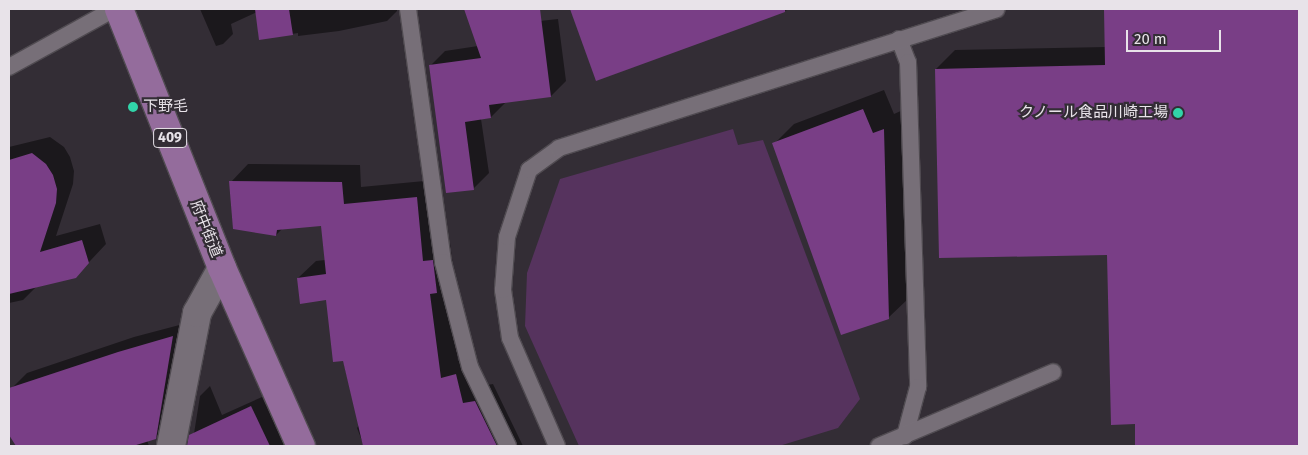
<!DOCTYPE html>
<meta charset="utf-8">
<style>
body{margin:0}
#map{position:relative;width:1308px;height:455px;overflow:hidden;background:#332d35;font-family:"Fira Sans","Noto Sans JP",sans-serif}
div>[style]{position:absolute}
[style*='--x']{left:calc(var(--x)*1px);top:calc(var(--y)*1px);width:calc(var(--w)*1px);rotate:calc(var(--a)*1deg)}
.green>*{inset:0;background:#56335e}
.shadow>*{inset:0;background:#0007}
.building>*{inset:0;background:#793e86}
.roads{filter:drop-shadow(1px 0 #504b51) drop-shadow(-1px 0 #504b51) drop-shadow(0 1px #504b51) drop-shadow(0 -1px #504b51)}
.service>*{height:16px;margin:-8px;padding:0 8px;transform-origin:8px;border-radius:8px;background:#776f78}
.minor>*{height:28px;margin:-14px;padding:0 14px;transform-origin:14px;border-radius:14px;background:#776f78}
.trunk>*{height:28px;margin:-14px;padding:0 14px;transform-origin:14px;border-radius:14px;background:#946c9c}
.dots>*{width:14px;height:14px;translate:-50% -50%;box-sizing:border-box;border:2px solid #332d35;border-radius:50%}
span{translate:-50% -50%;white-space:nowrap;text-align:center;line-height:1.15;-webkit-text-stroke:4.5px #332d35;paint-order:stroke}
.shield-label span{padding:1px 4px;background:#332d35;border:1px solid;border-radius:4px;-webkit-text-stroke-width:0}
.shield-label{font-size:14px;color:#e8e3e9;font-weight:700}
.poi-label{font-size:15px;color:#e8e3e9}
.left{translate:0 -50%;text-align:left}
.right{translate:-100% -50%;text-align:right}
.street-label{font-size:15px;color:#e8e3e9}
.frame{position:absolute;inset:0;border:10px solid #e8e3e9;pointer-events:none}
.scale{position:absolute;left:1126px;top:30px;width:95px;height:22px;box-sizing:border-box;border:2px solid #e8e3e9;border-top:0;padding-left:6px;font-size:15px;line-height:18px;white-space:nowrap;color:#e8e3e9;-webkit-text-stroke:4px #332d35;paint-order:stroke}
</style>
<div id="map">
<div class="green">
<i style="clip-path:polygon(733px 129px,738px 145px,763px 140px,860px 399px,838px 428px,779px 446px,579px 446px,525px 326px,527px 273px,560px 179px)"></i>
</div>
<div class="shadow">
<i style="clip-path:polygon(200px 9px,397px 9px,397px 11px,387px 21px,339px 31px,298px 36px,298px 33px,260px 39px,257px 12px,231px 24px,233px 34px,223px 44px,216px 46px)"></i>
<i style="clip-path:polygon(465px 9px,517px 9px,522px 23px,558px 19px,566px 81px,551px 96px,506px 102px,491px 117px,481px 119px,489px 173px,474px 188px,430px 66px,445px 51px,478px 46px)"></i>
<i style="clip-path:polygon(574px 9px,790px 9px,597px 80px,572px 11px)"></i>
<i style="clip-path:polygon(1105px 9px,1299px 9px,1299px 446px,1136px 446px,1136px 423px,1108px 253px,936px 69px,955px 50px,1106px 47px)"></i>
<i style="clip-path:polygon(884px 90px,894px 114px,903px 110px,909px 298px,888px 318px,774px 144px,794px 124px)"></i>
<i style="clip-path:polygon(50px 137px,64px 147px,70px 157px,74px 171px,73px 184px,56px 236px,100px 224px,106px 244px,75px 277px,37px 286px,23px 300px,9px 303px,9px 147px)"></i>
<i style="clip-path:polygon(248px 164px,360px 165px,361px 187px,435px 180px,440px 244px,450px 243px,454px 274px,448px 280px,458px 361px,473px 357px,481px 386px,493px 384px,523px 446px,364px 446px,357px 428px,359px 425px,328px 299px,298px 278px,316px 261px,325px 260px,322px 225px,283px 228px,276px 235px,231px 182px)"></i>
<i style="clip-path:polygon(187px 323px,171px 422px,156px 437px,147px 440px,149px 446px,17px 446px,9px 432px,9px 391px,27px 373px,134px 337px)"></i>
<i style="clip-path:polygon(210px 386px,222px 415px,262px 397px,285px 446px,192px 446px,200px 396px)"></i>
</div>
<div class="building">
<i style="clip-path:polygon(255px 9px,289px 9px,293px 35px,259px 40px)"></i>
<i style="clip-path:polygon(464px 9px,540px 9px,551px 97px,489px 105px,491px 118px,465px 122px,474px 190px,446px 193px,429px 65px,481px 58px)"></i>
<i style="clip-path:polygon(570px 9px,785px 9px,785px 12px,596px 81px)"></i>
<i style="clip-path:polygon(1104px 9px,1299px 9px,1299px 446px,1135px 446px,1135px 424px,1111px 425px,1107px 255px,939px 258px,935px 69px,1105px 65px)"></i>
<i style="clip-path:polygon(863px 109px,873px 133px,884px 129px,889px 319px,841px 335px,772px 143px)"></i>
<i style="clip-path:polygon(32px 153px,46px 164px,53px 175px,57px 189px,56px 203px,40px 252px,82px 240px,89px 263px,76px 278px,9px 294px,9px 160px)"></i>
<i style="clip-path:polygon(229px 181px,342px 182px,344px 204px,417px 197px,423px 261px,433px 260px,437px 293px,430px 294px,441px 378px,456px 374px,463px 403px,475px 401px,497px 446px,363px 446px,343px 361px,333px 362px,326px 300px,300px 304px,297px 278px,326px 274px,321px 226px,277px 230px,276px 236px,233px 229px)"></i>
<i style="clip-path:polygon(173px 336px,156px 439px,133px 446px,16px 446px,9px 435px,9px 388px,118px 352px)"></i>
<i style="clip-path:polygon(251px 406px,270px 446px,187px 446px,189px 435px)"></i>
</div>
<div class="roads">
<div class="service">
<i style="--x:408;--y:9;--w:255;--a:82.1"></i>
<i style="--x:443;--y:262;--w:108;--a:75.6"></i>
<i style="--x:470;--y:367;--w:88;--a:64.3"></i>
<i style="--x:899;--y:39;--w:25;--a:69"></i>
<i style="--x:908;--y:62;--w:325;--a:88.2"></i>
<i style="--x:918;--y:387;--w:51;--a:104.9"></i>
<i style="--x:9;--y:67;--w:120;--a:-28.9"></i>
<i style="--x:557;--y:446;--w:118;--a:-113.5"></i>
<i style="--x:510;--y:338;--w:49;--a:-98.3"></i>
<i style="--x:503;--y:290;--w:53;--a:-85.7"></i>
<i style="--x:507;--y:237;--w:71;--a:-71.8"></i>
<i style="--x:529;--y:170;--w:37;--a:-36"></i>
<i style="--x:559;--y:148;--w:459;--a:-17.6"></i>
<i style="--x:879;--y:446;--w:189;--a:-23"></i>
</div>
<div class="minor">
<i style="--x:171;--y:446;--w:136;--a:-78.9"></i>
<i style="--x:197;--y:313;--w:51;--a:-60.9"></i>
</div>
<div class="trunk">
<i style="--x:119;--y:9;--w:279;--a:68.3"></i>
<i style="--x:222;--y:268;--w:195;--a:66.1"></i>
</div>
</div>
<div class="dots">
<i style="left:133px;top:107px;background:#31d4a9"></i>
<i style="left:1178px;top:113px;background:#31d4a9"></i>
</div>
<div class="shield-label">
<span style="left:170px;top:138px">409</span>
</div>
<div class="poi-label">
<span class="left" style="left:143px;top:107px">下野毛</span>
<span class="right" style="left:1168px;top:113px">クノール食品川崎工場</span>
</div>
<div class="street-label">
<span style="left:206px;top:229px;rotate:68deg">府中街道</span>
</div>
<div class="frame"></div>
<div class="scale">20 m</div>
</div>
